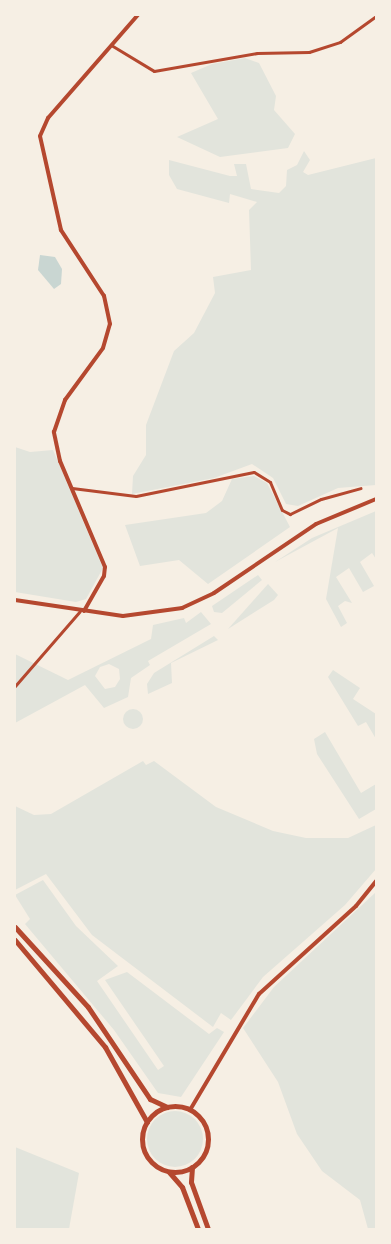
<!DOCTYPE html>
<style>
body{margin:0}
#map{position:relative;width:391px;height:1244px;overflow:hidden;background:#f6efe4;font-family:Poppins,sans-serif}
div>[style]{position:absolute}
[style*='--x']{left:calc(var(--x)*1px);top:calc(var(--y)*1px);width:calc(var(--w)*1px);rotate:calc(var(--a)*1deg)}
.green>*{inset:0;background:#e2e4dc}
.round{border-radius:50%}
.water>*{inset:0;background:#c9d6d2}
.minor>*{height:3px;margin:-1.5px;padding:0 1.5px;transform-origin:1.5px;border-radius:1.5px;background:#b5482f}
.tertiary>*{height:4px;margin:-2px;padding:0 2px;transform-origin:2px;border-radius:2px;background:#b5482f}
.trunk>*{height:5px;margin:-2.5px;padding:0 2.5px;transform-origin:2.5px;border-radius:2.5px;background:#b5482f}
.trunk>.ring{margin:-2.5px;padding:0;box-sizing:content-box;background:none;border:5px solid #b5482f;border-radius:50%}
span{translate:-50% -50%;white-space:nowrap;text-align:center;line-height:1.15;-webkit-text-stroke:5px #f6efe4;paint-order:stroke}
.frame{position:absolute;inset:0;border:16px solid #f6efe4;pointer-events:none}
</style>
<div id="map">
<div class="green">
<i style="clip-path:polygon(245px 58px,259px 63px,276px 96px,274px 110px,295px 134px,288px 148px,220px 157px,177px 137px,218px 119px,191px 73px,212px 64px)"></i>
<i style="clip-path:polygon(304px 151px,310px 160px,303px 172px,308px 175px,376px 158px,376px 485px,338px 488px,298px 506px,286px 504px,273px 478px,252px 464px,214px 478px,132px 494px,133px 476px,146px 455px,146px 425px,174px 351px,194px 333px,215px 293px,213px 277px,251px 270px,249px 210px,257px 202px,230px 194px,229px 203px,177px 189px,169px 175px,169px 160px,230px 176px,237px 176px,234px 164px,246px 164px,251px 189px,279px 193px,286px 186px,287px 170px,297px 165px)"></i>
<i style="clip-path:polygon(15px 447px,30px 452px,53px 450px,103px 568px,86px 599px,76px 602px,15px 592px)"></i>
<i style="clip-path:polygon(254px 476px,267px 483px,290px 527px,208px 584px,179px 560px,140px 566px,125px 525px,206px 513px,222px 501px,232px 479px)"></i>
<i style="clip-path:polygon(376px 511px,376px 559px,372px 553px,360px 562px,374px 586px,363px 592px,349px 568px,336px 577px,352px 603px,345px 601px,338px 606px,347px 623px,341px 627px,326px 599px,338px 528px,275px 562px,312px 538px)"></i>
<i style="clip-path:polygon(258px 575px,262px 580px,222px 613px,214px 612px,212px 606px)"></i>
<i style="clip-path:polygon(268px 584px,278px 595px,274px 600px,228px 629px)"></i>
<i style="clip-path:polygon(evenodd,201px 612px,211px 624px,148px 661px,150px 665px,131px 678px,128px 697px,104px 708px,85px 685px,15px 723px,15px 654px,68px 680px,151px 639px,153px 625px,184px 618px,186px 623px,201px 612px,109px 664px,119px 669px,120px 679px,115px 687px,105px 689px,95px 676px,100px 667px,109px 664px)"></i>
<i style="clip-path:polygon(214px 636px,218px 640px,171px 663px,172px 683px,148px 694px,147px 684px,154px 673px)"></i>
<i style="clip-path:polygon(333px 670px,360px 688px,353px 699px,376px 714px,376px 739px,366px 722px,358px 726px,328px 677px)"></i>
<i class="round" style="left:123px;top:709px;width:20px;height:20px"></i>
<i style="clip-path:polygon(325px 732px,361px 793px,376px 784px,376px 809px,359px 819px,317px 754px,314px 739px)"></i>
<i style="clip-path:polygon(143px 761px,146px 765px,154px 761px,216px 807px,273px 831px,306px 838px,348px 838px,376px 825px,376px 869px,345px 905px,263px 977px,231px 1020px,221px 1013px,213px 1027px,92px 935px,46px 874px,15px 890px,15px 806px,34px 815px,51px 814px)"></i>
<i style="clip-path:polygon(43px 880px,76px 926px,118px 966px,97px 981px,158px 1070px,164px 1066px,105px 980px,127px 972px,209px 1034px,217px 1028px,224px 1032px,181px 1097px,158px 1093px,114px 1030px,25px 924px,30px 919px,15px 895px)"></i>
<i style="clip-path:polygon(376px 892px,376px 1229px,368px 1229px,360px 1200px,322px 1171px,297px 1134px,278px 1082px,243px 1028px,274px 987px)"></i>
<i class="round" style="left:147px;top:1111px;width:56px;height:56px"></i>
<i style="clip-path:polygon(15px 1147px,79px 1173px,69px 1229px,15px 1229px)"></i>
</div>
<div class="water">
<i style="clip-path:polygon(40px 255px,55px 257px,62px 269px,61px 284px,54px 289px,38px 270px)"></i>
</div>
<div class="minor">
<i style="--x:111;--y:45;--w:50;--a:31.2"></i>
<i style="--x:154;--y:71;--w:105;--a:-9.9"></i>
<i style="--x:257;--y:53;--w:52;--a:-1.1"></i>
<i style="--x:309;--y:52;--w:33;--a:-18"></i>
<i style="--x:340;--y:42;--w:44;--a:-35.8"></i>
<i style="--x:72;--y:488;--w:64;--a:7.1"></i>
<i style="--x:136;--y:496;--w:120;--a:-11.5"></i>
<i style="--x:254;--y:472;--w:19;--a:32"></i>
<i style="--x:270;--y:482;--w:30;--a:67"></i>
<i style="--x:282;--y:510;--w:9;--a:27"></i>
<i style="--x:290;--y:514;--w:34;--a:-26"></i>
<i style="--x:321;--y:499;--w:41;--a:-15.4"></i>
<i style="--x:15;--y:686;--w:99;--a:-49.1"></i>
</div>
<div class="tertiary">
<i style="--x:15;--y:600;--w:109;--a:8.4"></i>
<i style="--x:123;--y:616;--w:60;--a:-7.7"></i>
<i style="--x:182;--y:608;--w:35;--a:-25"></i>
<i style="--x:214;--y:593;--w:123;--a:-34.1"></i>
<i style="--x:316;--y:524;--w:65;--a:-22.6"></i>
<i style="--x:84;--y:611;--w:40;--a:-60.3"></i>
<i style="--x:104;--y:576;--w:9;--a:-84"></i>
<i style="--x:105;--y:567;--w:115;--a:-113"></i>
<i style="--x:60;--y:461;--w:30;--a:-102"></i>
<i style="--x:54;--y:432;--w:34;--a:-71"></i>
<i style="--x:65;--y:400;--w:64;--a:-53.8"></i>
<i style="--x:103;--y:348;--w:25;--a:-74"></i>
<i style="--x:110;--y:324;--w:29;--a:-102"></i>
<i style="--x:104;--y:296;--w:79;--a:-123.1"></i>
<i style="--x:61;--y:230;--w:96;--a:-102.6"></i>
<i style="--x:40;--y:136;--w:20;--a:-66"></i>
<i style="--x:48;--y:118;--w:137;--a:-48.9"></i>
<i style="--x:190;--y:1110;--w:135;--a:-59.3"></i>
<i style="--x:259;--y:994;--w:131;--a:-42.2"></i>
<i style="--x:356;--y:906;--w:32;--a:-51"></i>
</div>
<div class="trunk">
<i style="--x:15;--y:927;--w:108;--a:47.6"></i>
<i style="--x:88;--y:1007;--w:111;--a:56"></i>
<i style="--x:150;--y:1099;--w:19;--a:25"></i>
<i style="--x:15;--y:940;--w:140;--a:49.9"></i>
<i style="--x:105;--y:1047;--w:86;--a:60.8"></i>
<i class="ring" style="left:142px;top:1106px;width:61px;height:61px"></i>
<i style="--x:192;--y:1167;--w:15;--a:94"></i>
<i style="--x:191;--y:1182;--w:50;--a:70.1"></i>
<i style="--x:169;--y:1172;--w:20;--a:49"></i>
<i style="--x:182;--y:1187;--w:45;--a:69.1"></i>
</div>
<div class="frame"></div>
</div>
